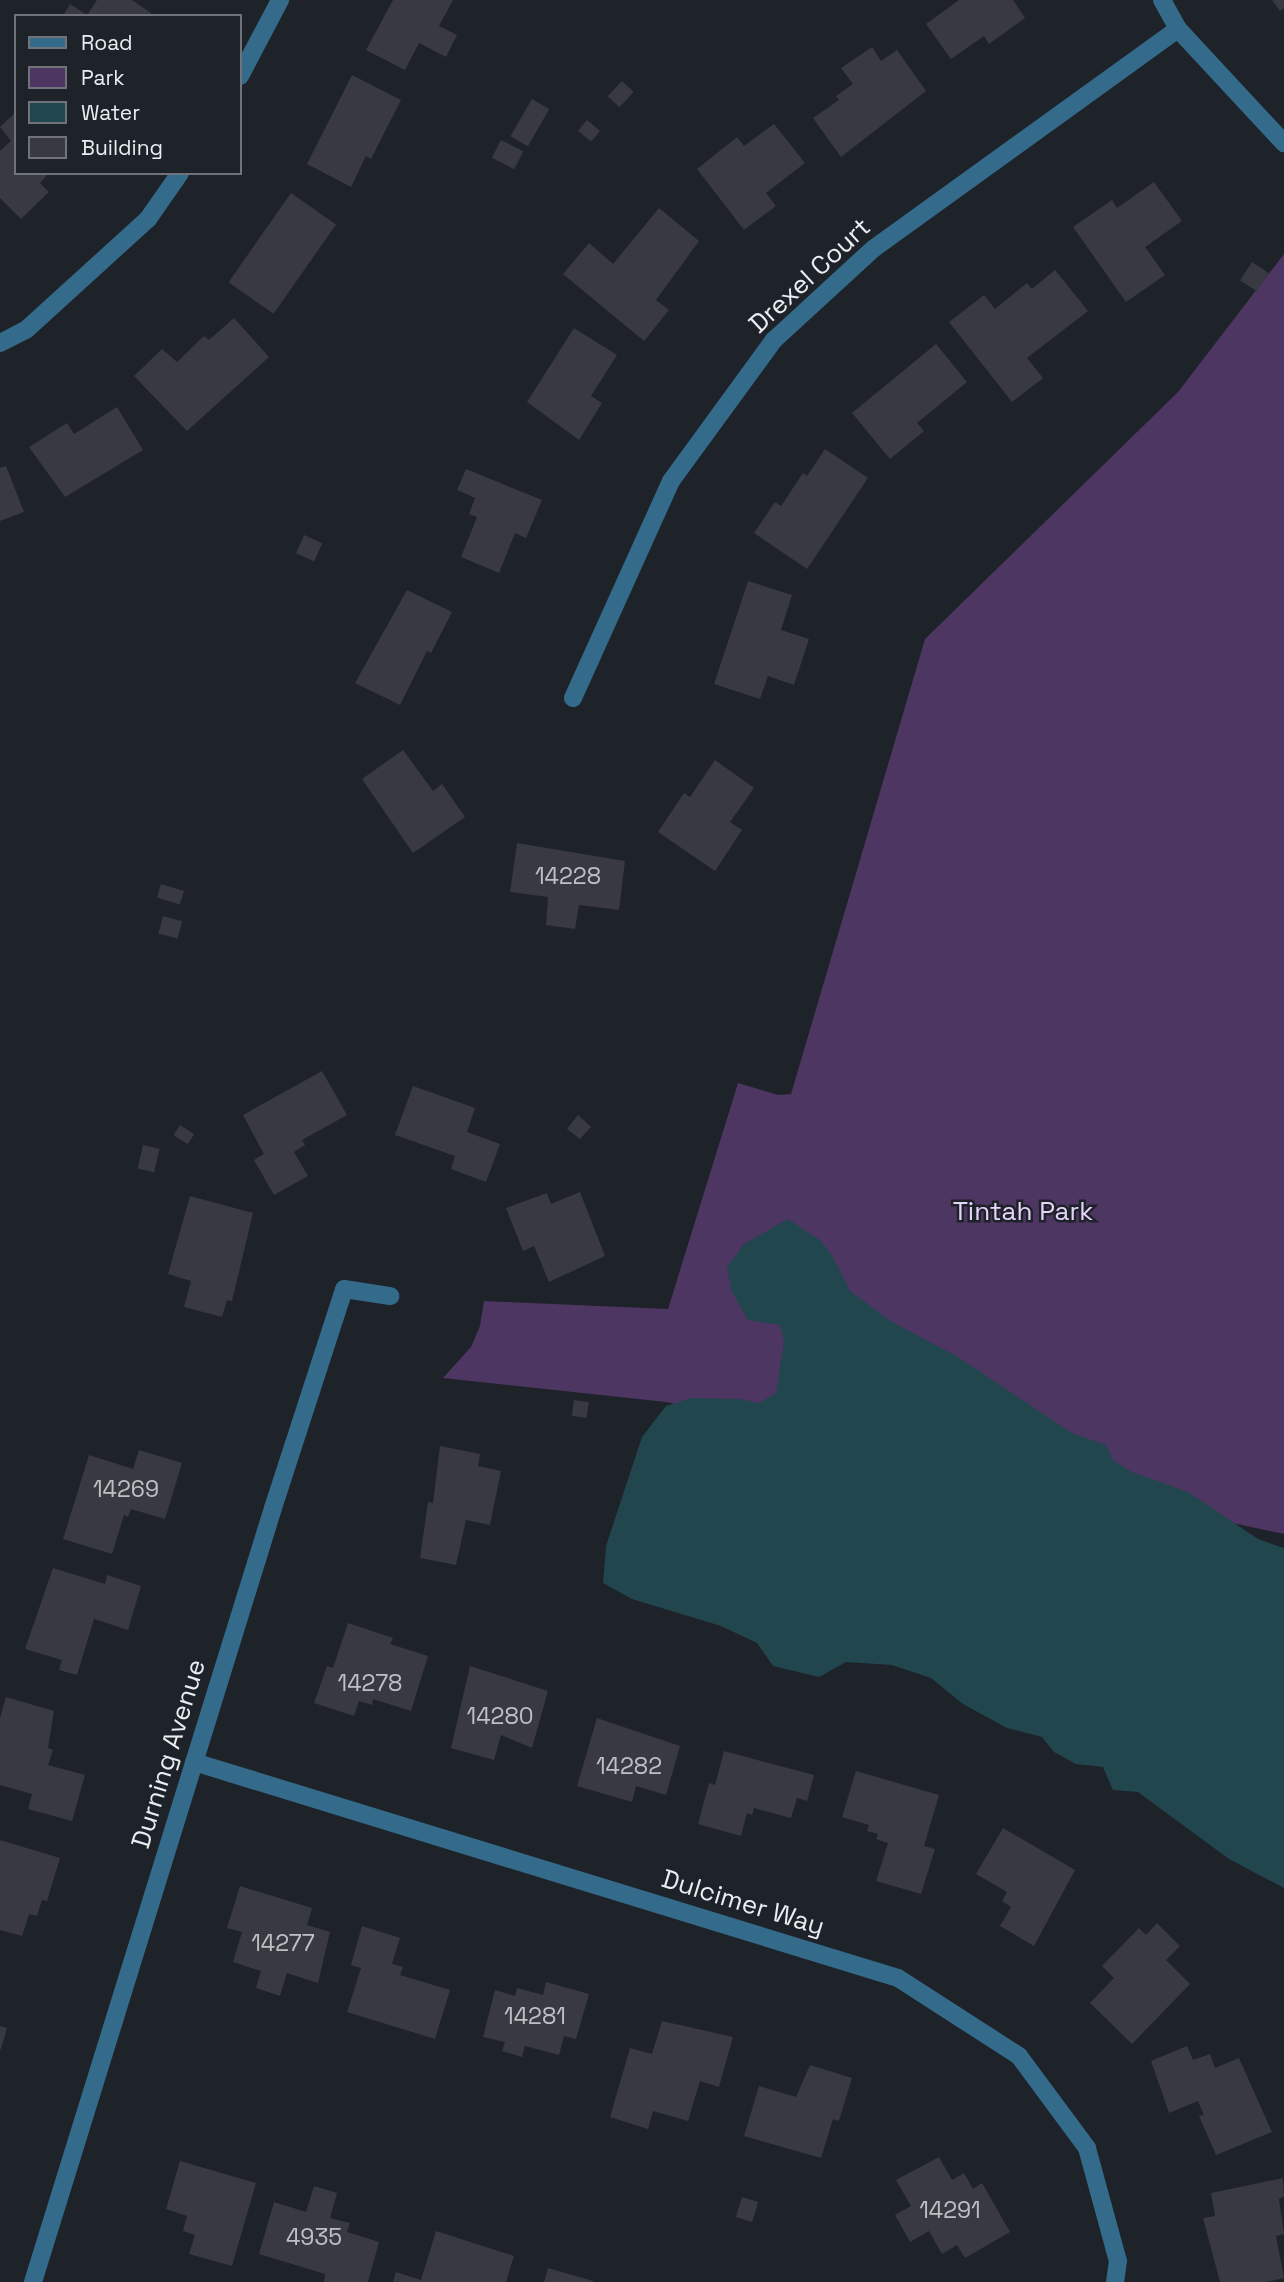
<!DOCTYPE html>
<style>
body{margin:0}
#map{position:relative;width:1284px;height:2282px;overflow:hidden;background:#1e2229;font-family:"Space Grotesk",sans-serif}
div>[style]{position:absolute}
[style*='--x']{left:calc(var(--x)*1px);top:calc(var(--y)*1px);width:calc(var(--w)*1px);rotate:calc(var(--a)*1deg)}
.green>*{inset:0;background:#4d3661}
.water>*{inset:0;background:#21464e}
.building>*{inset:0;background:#393942;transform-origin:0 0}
.minor>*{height:18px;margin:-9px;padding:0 9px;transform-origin:9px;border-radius:9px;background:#346b8a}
span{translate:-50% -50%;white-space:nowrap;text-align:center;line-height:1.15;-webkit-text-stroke:5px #1e2229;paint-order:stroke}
.number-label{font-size:23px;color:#bec0c6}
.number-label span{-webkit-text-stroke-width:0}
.street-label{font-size:26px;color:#eaedf2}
.park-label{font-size:26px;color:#e6d3fa}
.legend{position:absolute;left:14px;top:14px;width:228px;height:161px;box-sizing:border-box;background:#1e2229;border:2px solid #707379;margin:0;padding:9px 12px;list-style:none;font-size:21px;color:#eaedf2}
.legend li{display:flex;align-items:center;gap:14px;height:35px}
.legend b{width:35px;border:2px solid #707379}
</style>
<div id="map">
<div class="green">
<i style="clip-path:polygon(1284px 254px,1284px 1534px,666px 1402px,443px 1378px,471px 1347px,480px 1326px,484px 1301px,668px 1309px,738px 1083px,778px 1095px,791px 1094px,925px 639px,1178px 392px)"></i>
</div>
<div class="water">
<i style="clip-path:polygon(788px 1219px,821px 1241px,833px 1257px,850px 1291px,892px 1322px,958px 1357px,1072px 1433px,1106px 1445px,1113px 1460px,1132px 1472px,1188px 1492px,1258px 1539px,1284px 1548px,1284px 1888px,1229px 1859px,1138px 1792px,1113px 1790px,1103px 1767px,1076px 1764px,1054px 1752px,1042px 1737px,1007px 1728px,963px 1704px,931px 1678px,892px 1665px,846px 1662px,819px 1677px,773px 1666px,757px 1643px,721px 1626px,632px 1599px,603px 1583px,606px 1546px,642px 1437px,666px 1406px,692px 1398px,739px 1399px,759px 1403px,776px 1393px,784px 1342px,780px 1325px,748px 1320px,731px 1290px,727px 1267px,744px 1244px)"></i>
</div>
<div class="building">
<i style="clip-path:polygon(97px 0,132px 0,151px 13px,150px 16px,63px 16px,70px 4px,87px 15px)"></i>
<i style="clip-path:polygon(393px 0,453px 0,439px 26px,457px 35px,446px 57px,419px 43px,405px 70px,366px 50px)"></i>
<i style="clip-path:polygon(959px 0,1013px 0,1025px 18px,989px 44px,984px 36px,951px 59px,926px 24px)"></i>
<i style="clip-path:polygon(1272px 0,1284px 0,1284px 8px,1280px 11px)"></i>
<i style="clip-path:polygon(872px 47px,881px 61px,897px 50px,926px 91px,841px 157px,813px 118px,839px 100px,836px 96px,853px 84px,841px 68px)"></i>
<i style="clip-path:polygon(352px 75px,401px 100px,371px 159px,366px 156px,351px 187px,307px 164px)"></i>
<i style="left:622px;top:81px;width:16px;height:21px;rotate:43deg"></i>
<i style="left:532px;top:99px;width:20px;height:43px;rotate:30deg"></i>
<i style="clip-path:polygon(16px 112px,16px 173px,49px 173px,40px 183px,49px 192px,21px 219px,0 198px,0 151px,11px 141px,0 127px)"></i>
<i style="left:587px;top:120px;width:17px;height:14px;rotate:40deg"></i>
<i style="clip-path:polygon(774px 124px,805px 163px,766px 193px,776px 206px,744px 230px,697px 169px,737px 137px,744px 146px)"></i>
<i style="left:501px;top:140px;width:25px;height:20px;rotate:27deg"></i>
<i style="clip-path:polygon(1154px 182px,1182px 221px,1145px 247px,1165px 275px,1126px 302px,1073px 227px,1112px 200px,1117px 208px)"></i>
<i style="left:291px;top:193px;width:55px;height:109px;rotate:35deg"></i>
<i style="clip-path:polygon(659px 208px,699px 241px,656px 300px,669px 310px,644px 341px,563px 274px,589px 243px,613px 264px)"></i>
<i style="left:1252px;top:262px;width:20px;height:22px;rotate:33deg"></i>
<i style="clip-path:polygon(1055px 270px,1088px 311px,1027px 358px,1043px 378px,1012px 402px,949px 322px,984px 295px,995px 309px,1027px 283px,1032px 289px)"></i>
<i style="clip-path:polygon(234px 318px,269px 357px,187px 431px,134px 376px,162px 349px,177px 362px,204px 336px,209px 340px)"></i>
<i style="clip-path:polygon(574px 328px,617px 355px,591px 396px,602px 403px,579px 440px,527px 402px)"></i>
<i style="clip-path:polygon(936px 344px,967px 382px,917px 423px,924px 431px,890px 459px,852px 413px)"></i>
<i style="clip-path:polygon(117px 407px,143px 450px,65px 497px,29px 447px,67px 423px,74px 434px)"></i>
<i style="clip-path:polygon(825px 449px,868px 478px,807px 569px,754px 533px,775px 502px,781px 506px,803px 473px,807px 476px)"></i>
<i style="clip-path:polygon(6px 466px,24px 512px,0 521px,0 468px)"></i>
<i style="clip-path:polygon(466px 469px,542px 500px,526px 538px,515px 533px,499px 573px,461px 557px,477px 517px,469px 514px,475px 498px,457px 490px)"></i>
<i style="left:304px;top:535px;width:20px;height:20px;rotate:24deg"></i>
<i style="clip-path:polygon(748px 581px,792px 595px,781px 630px,809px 639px,794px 685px,768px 676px,760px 699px,714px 684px)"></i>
<i style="clip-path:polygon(407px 590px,452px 612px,431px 653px,427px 651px,400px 705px,355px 683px)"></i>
<i style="clip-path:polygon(403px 750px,433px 791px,442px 784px,465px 817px,413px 853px,362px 779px)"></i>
<i style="clip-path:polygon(715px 760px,754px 788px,730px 822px,742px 830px,715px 871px,658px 832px,684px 793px,690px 797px)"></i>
<i style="clip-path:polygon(517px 843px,625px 861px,619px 910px,579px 905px,575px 929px,546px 925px,548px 897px,510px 892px)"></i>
<i style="left:161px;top:884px;width:24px;height:14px;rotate:17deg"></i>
<i style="left:163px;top:916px;width:20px;height:18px;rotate:15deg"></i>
<i style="clip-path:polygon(322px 1071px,347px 1115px,302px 1140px,305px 1145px,294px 1152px,308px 1176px,274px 1195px,254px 1160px,264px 1154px,243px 1115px)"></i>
<i style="clip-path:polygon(413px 1086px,475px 1108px,467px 1132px,500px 1144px,486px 1182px,451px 1169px,455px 1156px,395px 1135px)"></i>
<i style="clip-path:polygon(578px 1115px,591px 1127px,580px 1139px,567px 1129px)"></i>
<i style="left:180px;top:1125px;width:17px;height:12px;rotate:33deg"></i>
<i style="left:143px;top:1145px;width:17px;height:24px;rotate:13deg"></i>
<i style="clip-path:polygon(580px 1192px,605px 1256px,549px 1282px,534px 1246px,523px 1251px,506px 1208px,547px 1193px,551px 1204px)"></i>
<i style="clip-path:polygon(190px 1196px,253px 1213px,232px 1301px,227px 1300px,222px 1317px,184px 1307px,191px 1281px,168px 1274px)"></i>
<i style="left:574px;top:1400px;width:15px;height:16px;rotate:8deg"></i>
<i style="clip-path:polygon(440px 1446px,480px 1454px,478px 1466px,501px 1471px,490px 1525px,466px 1520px,456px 1565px,420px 1558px,428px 1502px,433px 1503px)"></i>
<i style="clip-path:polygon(139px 1450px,182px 1463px,165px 1519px,131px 1509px,128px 1517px,124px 1515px,112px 1554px,63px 1539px,89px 1455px,133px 1469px)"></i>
<i style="clip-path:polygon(53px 1568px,105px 1584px,107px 1575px,141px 1586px,128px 1630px,94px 1619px,77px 1675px,59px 1670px,62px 1660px,25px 1649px)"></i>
<i style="clip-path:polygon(348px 1623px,393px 1638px,390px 1644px,428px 1656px,411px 1711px,373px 1699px,372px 1705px,359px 1701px,354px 1716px,314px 1703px,327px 1666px,333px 1668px)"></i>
<i style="clip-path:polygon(470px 1666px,548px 1691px,532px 1748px,501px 1735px,494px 1760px,451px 1748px)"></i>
<i style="clip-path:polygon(6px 1697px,54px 1711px,48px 1748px,53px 1750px,48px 1765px,85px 1775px,72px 1821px,28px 1809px,32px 1794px,0 1785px,0 1718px)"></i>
<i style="clip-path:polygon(597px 1718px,680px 1746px,666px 1795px,636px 1786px,632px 1802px,577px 1786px)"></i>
<i style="clip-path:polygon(724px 1751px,814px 1775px,807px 1801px,797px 1798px,791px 1818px,754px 1808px,752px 1815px,747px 1813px,741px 1836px,698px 1824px,709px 1783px,715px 1785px)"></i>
<i style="clip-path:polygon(856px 1771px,939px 1795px,924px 1846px,935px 1849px,921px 1894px,876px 1881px,888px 1843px,876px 1839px,878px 1834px,867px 1831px,869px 1825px,842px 1817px)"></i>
<i style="clip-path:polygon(1003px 1828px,1075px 1870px,1034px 1946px,1000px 1926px,1011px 1907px,1002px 1901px,1007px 1892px,976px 1874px)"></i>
<i style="clip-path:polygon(0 1840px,60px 1858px,47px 1901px,42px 1900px,37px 1916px,29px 1914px,22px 1936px,0 1930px)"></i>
<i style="clip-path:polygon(240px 1886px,312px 1908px,307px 1925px,330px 1932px,318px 1983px,287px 1973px,280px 1996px,256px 1988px,261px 1971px,233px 1962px,242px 1932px,227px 1928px)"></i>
<i style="clip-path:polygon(1157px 1923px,1180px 1946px,1166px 1960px,1190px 1984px,1132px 2044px,1090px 2003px,1114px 1978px,1102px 1966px,1139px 1928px,1146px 1935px)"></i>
<i style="clip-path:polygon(362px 1926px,400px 1938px,392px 1964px,403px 1967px,400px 1975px,450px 1990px,435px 2039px,347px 2012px,361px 1968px,351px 1965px)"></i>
<i style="clip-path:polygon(546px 1982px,589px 1994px,576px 2039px,564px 2036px,559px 2055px,525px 2046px,522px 2057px,502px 2051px,505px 2042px,483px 2037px,495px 1990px,515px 1996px,517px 1988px,543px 1995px)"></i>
<i style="clip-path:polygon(662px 2021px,733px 2037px,719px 2087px,700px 2081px,688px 2121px,653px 2111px,648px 2129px,610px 2117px,630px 2048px,652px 2054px)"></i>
<i style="clip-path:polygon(0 2026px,7px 2028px,1px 2049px,0 2049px)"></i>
<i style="clip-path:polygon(1187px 2046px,1193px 2060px,1210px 2054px,1215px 2068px,1239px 2058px,1272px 2132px,1216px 2155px,1199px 2116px,1204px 2115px,1198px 2101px,1169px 2113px,1151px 2061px)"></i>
<i style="clip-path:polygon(810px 2065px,852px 2078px,839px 2121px,833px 2119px,821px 2158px,744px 2136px,759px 2086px,796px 2097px)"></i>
<i style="clip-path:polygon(939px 2157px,952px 2180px,964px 2173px,973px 2189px,982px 2183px,1010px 2232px,965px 2258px,957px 2245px,942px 2254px,929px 2231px,910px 2242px,895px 2215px,911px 2206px,896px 2180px)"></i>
<i style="clip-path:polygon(180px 2161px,256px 2183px,232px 2266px,189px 2254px,195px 2235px,183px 2231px,187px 2216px,166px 2209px)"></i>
<i style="clip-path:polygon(1283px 2178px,1284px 2196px,1279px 2199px,1284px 2234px,1276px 2236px,1284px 2278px,1267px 2282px,1220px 2282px,1203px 2218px,1215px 2216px,1211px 2193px)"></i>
<i style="clip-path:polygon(314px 2186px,337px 2193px,330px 2218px,350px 2223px,347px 2232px,379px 2242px,368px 2282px,324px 2282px,325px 2274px,259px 2254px,274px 2202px,306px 2212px)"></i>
<i style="left:742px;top:2197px;width:17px;height:21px;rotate:17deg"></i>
<i style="clip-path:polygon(436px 2231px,514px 2256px,506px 2282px,393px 2282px,396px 2272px,421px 2280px)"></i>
<i style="clip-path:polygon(548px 2268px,593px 2281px,593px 2282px,544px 2282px)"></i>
</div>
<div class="minor">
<i style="--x:1162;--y:0;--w:33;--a:61"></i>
<i style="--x:1178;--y:29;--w:156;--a:47.1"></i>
<i style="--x:240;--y:76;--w:86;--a:-62.2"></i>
<i style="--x:0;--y:343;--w:30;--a:-27"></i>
<i style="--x:27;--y:329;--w:164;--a:-42.3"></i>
<i style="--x:148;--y:219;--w:56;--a:-55.2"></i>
<i style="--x:573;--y:698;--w:238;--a:-65.7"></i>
<i style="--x:671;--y:481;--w:175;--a:-53.9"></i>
<i style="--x:774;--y:340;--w:134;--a:-42.6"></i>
<i style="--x:873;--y:249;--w:376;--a:-35.8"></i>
<i style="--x:194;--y:1762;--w:736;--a:17.06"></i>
<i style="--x:898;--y:1978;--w:144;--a:32.8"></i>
<i style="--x:1019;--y:2056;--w:114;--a:53.5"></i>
<i style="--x:1087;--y:2148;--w:117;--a:74.7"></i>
<i style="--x:1118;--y:2261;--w:21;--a:98"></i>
<i style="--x:33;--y:2282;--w:810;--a:-72.77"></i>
<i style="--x:273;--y:1508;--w:230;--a:-72"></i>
<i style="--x:344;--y:1289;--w:47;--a:8.7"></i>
</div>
<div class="number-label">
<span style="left:568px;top:876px">14228</span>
<span style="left:126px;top:1489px">14269</span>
<span style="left:370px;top:1683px">14278</span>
<span style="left:500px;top:1716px">14280</span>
<span style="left:629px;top:1766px">14282</span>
<span style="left:283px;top:1943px">14277</span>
<span style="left:535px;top:2016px">14281</span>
<span style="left:950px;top:2210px">14291</span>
<span style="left:314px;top:2237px">4935</span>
</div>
<div class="street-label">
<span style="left:810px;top:276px;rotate:-43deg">Drexel Court</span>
<span style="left:169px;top:1754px;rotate:-73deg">Durning Avenue</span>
<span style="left:743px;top:1903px;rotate:17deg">Dulcimer Way</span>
</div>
<div class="park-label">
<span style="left:1023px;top:1212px">Tintah Park</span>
</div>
<ul class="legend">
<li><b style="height:9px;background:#346b8a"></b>Road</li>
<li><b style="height:19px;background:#4d3661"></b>Park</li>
<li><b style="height:19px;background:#21464e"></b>Water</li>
<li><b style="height:19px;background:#393942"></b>Building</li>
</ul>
</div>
